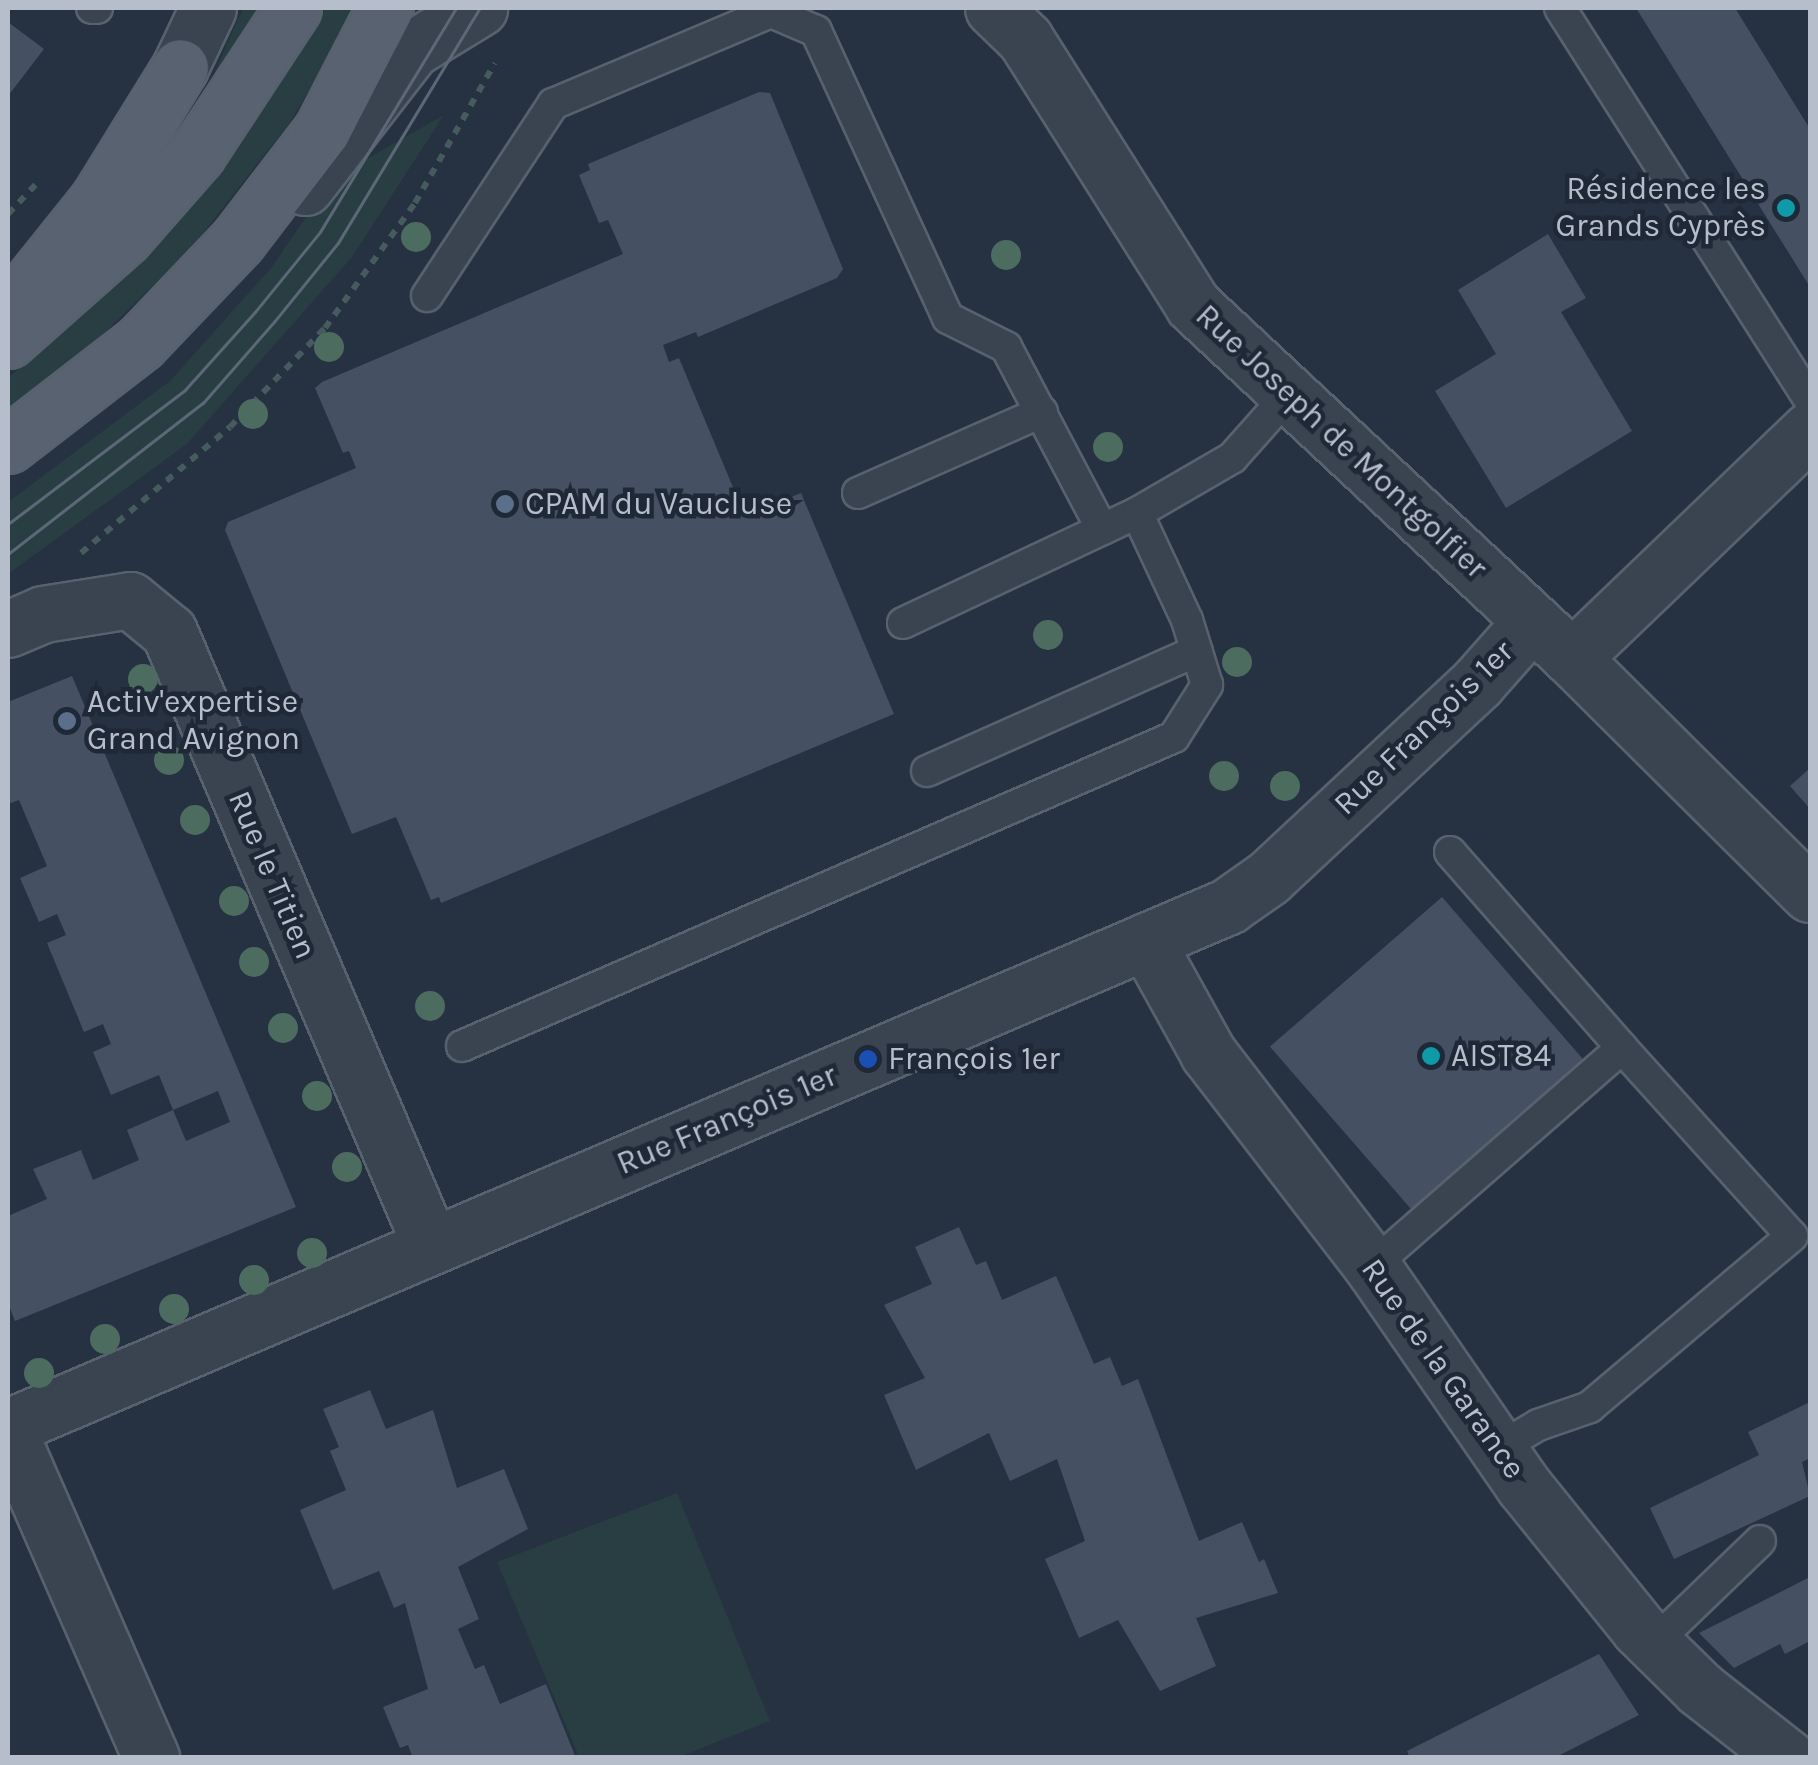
<!DOCTYPE html>
<meta charset="utf-8">
<style>
body{margin:0}
#map{position:relative;width:1818px;height:1765px;overflow:hidden;background:#263141;font-family:Karla,sans-serif}
div>[style]{position:absolute}
[style*='--x']{left:calc(var(--x)*1px);top:calc(var(--y)*1px);width:calc(var(--w)*1px);rotate:calc(var(--a)*1deg)}
.green>*{inset:0;background:#283e42}
.building>*{inset:0;background:#455163;transform-origin:0 0}
.path>*{height:6px;margin-top:-3px;transform-origin:0;background:repeating-linear-gradient(90deg,#465b5e 0 8px,transparent 0 16px)}
.roads{filter:drop-shadow(2px 0 #58616e) drop-shadow(-2px 0 #58616e) drop-shadow(0 2px #58616e) drop-shadow(0 -2px #58616e)}
.service>*{height:30px;margin:-15px;padding:0 15px;transform-origin:15px;border-radius:15px;background:#3a4350}
.minor>*{height:55px;margin:-27.5px;padding:0 27.5px;transform-origin:27.5px;border-radius:27.5px;background:#3a4350}
.primary>*{height:55px;margin:-27.5px;padding:0 27.5px;transform-origin:27.5px;border-radius:27.5px;background:#586270}
.tram>*{height:2.5px;margin:-1.25px;padding:0 1.25px;transform-origin:1.25px;border-radius:1.25px;background:#5c6777}
.trees>*{width:30px;height:30px;margin:-15px;border-radius:50%;background:#4d6c60}
.dots>*{width:28px;height:28px;translate:-50% -50%;box-sizing:border-box;border:5px solid #1f2836;border-radius:50%}
span{translate:-50% -50%;white-space:nowrap;text-align:center;line-height:1.15;-webkit-text-stroke:9px #1f2836;paint-order:stroke}
.poi-label{font-size:32px;color:#b6becb}
.right{translate:-100% -50%;text-align:right}
.left{translate:0 -50%;text-align:left}
.street-label{font-size:32px;color:#b6becb}
.frame{position:absolute;inset:0;border:10px solid #b6becb;pointer-events:none}
</style>
<div id="map">
<div class="green">
<i style="clip-path:polygon(243px 8px,259px 8px,202px 100px)"></i>
<i style="clip-path:polygon(326px 8px,359px 8px,288px 125px,189px 251px,75px 361px,8px 408px,8px 378px,141px 262px,240px 144px)"></i>
<i style="clip-path:polygon(444px 115px,352px 257px,187px 444px,8px 574px,8px 502px,170px 381px,271px 268px,333px 178px)"></i>
<i style="clip-path:polygon(677px 1493px,770px 1721px,679px 1757px,579px 1757px,497px 1562px)"></i>
</div>
<div class="building">
<i style="clip-path:polygon(1636px 8px,1735px 8px,1810px 129px,1810px 287px)"></i>
<i style="clip-path:polygon(8px 22px,44px 49px,8px 96px)"></i>
<i style="clip-path:polygon(759px 92px,770px 93px,843px 269px,837px 278px,698px 337px,696px 332px,663px 345px,669px 362px,679px 358px,745px 516px,801px 493px,894px 714px,441px 903px,439px 897px,431px 900px,396px 817px,352px 834px,225px 530px,228px 522px,356px 468px,349px 451px,343px 453px,315px 388px,322px 382px,623px 254px,608px 220px,599px 223px,579px 175px,590px 170px,588px 164px)"></i>
<i style="clip-path:polygon(1548px 234px,1586px 298px,1561px 312px,1632px 431px,1506px 508px,1435px 391px,1496px 354px,1458px 290px)"></i>
<i style="clip-path:polygon(72px 676px,296px 1207px,15px 1321px,8px 1303px,8px 1216px,47px 1199px,33px 1169px,81px 1150px,93px 1180px,139px 1160px,127px 1130px,173px 1110px,186px 1141px,230px 1122px,218px 1091px,173px 1110px,159px 1075px,111px 1095px,93px 1052px,111px 1044px,103px 1024px,84px 1032px,47px 943px,66px 935px,57px 914px,39px 922px,20px 878px,47px 866px,19px 800px,8px 804px,8px 702px)"></i>
<i style="clip-path:polygon(1810px 768px,1810px 809px,1790px 786px)"></i>
<i style="left:1442px;top:897px;width:224px;height:228px;rotate:49deg"></i>
<i style="clip-path:polygon(959px 1227px,976px 1265px,986px 1261px,1002px 1300px,1056px 1276px,1094px 1364px,1110px 1357px,1122px 1386px,1138px 1379px,1199px 1541px,1242px 1522px,1259px 1562px,1264px 1559px,1278px 1593px,1196px 1618px,1216px 1666px,1160px 1691px,1118px 1620px,1079px 1638px,1045px 1559px,1085px 1541px,1057px 1459px,1010px 1481px,989px 1433px,916px 1470px,884px 1395px,925px 1378px,884px 1305px,932px 1284px,915px 1247px)"></i>
<i style="clip-path:polygon(370px 1390px,386px 1429px,433px 1410px,457px 1488px,504px 1469px,528px 1529px,458px 1567px,479px 1619px,458px 1629px,475px 1669px,484px 1665px,500px 1704px,546px 1684px,576px 1758px,413px 1758px,408px 1745px,400px 1748px,383px 1707px,428px 1689px,405px 1603px,394px 1608px,379px 1571px,333px 1590px,300px 1510px,346px 1490px,330px 1451px,339px 1447px,323px 1409px)"></i>
<i style="clip-path:polygon(1810px 1402px,1810px 1458px,1802px 1462px,1810px 1496px,1674px 1559px,1650px 1508px,1759px 1455px,1748px 1432px)"></i>
<i style="clip-path:polygon(1810px 1577px,1810px 1641px,1785px 1654px,1780px 1644px,1734px 1668px,1699px 1633px)"></i>
<i style="clip-path:polygon(1599px 1654px,1639px 1715px,1554px 1758px,1410px 1758px,1407px 1751px)"></i>
</div>
<div class="path">
<i style="--x:8;--y:214;--w:44;--a:-46.8"></i>
<i style="--x:81;--y:553;--w:195;--a:-40.2"></i>
<i style="--x:230;--y:427;--w:137;--a:-46.2"></i>
<i style="--x:325;--y:328;--w:154;--a:-54.2"></i>
<i style="--x:415;--y:203;--w:161;--a:-60.3"></i>
</div>
<div class="roads">
<div class="service">
<i style="--x:92;--y:8;--w:5;--a:0"></i>
<i style="--x:1560;--y:8;--w:466;--a:57.5"></i>
<i style="--x:427;--y:296;--w:230;--a:-56.7"></i>
<i style="--x:553;--y:104;--w:237;--a:-22.9"></i>
<i style="--x:771;--y:12;--w:49;--a:22.9"></i>
<i style="--x:816;--y:31;--w:316;--a:65.3"></i>
<i style="--x:948;--y:318;--w:65;--a:26.6"></i>
<i style="--x:1006;--y:347;--w:206;--a:62.2"></i>
<i style="--x:858;--y:493;--w:201;--a:-23.8"></i>
<i style="--x:903;--y:623;--w:259;--a:-25.2"></i>
<i style="--x:1137;--y:513;--w:110;--a:-30.1"></i>
<i style="--x:1232;--y:458;--w:83;--a:-48.4"></i>
<i style="--x:927;--y:771;--w:295;--a:-24"></i>
<i style="--x:1450;--y:852;--w:261;--a:48.7"></i>
<i style="--x:462;--y:1046;--w:776;--a:-23.46"></i>
<i style="--x:1174;--y:737;--w:62;--a:-57.6"></i>
<i style="--x:1207;--y:685;--w:68;--a:-107.1"></i>
<i style="--x:1187;--y:620;--w:118;--a:-115"></i>
<i style="--x:1372;--y:1266;--w:332;--a:-41.1"></i>
<i style="--x:1622;--y:1048;--w:253;--a:47.9"></i>
<i style="--x:1792;--y:1236;--w:265;--a:139.8"></i>
<i style="--x:1590;--y:1407;--w:55;--a:160.9"></i>
<i style="--x:1538;--y:1425;--w:47;--a:149"></i>
<i style="--x:1654;--y:1643;--w:147;--a:-43.9"></i>
</div>
<div class="minor">
<i style="--x:993;--y:8;--w:45;--a:44.1"></i>
<i style="--x:1025;--y:39;--w:315;--a:57.7"></i>
<i style="--x:1193;--y:305;--w:518;--a:42.97"></i>
<i style="--x:1572;--y:658;--w:335;--a:44.8"></i>
<i style="--x:180;--y:67;--w:65;--a:-64.6"></i>
<i style="--x:305;--y:187;--w:175;--a:-52.2"></i>
<i style="--x:412;--y:49;--w:79;--a:-31.5"></i>
<i style="--x:8;--y:629;--w:38;--a:-23"></i>
<i style="--x:43;--y:614;--w:88;--a:-9.1"></i>
<i style="--x:130;--y:600;--w:50;--a:39.4"></i>
<i style="--x:169;--y:632;--w:668;--a:66.89"></i>
<i style="--x:1572;--y:658;--w:330;--a:-43.8"></i>
<i style="--x:1146;--y:941;--w:128;--a:61"></i>
<i style="--x:1208;--y:1053;--w:269;--a:52.4"></i>
<i style="--x:1372;--y:1266;--w:266;--a:55.4"></i>
<i style="--x:1523;--y:1485;--w:185;--a:51.1"></i>
<i style="--x:1639;--y:1629;--w:86;--a:44.5"></i>
<i style="--x:1700;--y:1689;--w:112;--a:38.1"></i>
<i style="--x:8;--y:1427;--w:1327;--a:-23.12"></i>
<i style="--x:1228;--y:906;--w:49;--a:-35"></i>
<i style="--x:1268;--y:878;--w:287;--a:-43"></i>
<i style="--x:1478;--y:682;--w:81;--a:-48.5"></i>
<i style="--x:8;--y:1430;--w:358;--a:66.4"></i>
</div>
<div class="primary">
<i style="--x:26;--y:290;--w:115;--a:-51.3"></i>
<i style="--x:98;--y:200;--w:156;--a:-58.3"></i>
<i style="--x:8;--y:340;--w:155;--a:-41.6"></i>
<i style="--x:124;--y:237;--w:111;--a:-48.7"></i>
<i style="--x:197;--y:154;--w:175;--a:-56.7"></i>
<i style="--x:8;--y:445;--w:167;--a:-37.7"></i>
<i style="--x:140;--y:343;--w:142;--a:-46.4"></i>
<i style="--x:238;--y:240;--w:138;--a:-52.6"></i>
<i style="--x:322;--y:130;--w:137;--a:-62.7"></i>
</div>
</div>
<div class="tram">
<i style="--x:8;--y:524;--w:222;--a:-37.1"></i>
<i style="--x:185;--y:390;--w:105;--a:-48.1"></i>
<i style="--x:255;--y:312;--w:103;--a:-50.9"></i>
<i style="--x:320;--y:232;--w:262;--a:-58.7"></i>
<i style="--x:8;--y:554;--w:247;--a:-37.8"></i>
<i style="--x:203;--y:403;--w:108;--a:-48.8"></i>
<i style="--x:274;--y:322;--w:102;--a:-51"></i>
<i style="--x:338;--y:243;--w:275;--a:-58.9"></i>
</div>
<div class="trees">
<i style="left:416px;top:237px"></i>
<i style="left:1006px;top:255px"></i>
<i style="left:329px;top:347px"></i>
<i style="left:253px;top:414px"></i>
<i style="left:1108px;top:447px"></i>
<i style="left:1048px;top:635px"></i>
<i style="left:1237px;top:662px"></i>
<i style="left:143px;top:679px"></i>
<i style="left:169px;top:760px"></i>
<i style="left:1224px;top:776px"></i>
<i style="left:1285px;top:786px"></i>
<i style="left:195px;top:820px"></i>
<i style="left:234px;top:901px"></i>
<i style="left:254px;top:962px"></i>
<i style="left:430px;top:1006px"></i>
<i style="left:283px;top:1028px"></i>
<i style="left:317px;top:1096px"></i>
<i style="left:347px;top:1167px"></i>
<i style="left:312px;top:1253px"></i>
<i style="left:254px;top:1280px"></i>
<i style="left:174px;top:1309px"></i>
<i style="left:105px;top:1339px"></i>
<i style="left:39px;top:1373px"></i>
</div>
<div class="dots">
<i style="left:1786px;top:208px;background:#0f9aa8"></i>
<i style="left:505px;top:504px;background:#5c6f8a"></i>
<i style="left:67px;top:721px;background:#5c6f8a"></i>
<i style="left:1431px;top:1056px;background:#0f9aa8"></i>
<i style="left:868px;top:1059px;background:#1a4fb4"></i>
</div>
<div class="poi-label">
<span class="right" style="left:1766px;top:208px">Résidence les<br>Grands Cyprès</span>
<span class="left" style="left:525px;top:504px">CPAM du Vaucluse</span>
<span class="left" style="left:87px;top:721px">Activ'expertise<br>Grand Avignon</span>
<span class="left" style="left:1451px;top:1056px">AIST84</span>
<span class="left" style="left:888px;top:1059px">François 1er</span>
</div>
<div class="street-label">
<span style="left:1341px;top:442px;rotate:43deg">Rue Joseph de Montgolfier</span>
<span style="left:1424px;top:728px;rotate:-44deg">Rue François 1er</span>
<span style="left:272px;top:875px;rotate:67deg">Rue le Titien</span>
<span style="left:727px;top:1120px;rotate:-23deg">Rue François 1er</span>
<span style="left:1443px;top:1369px;rotate:55deg">Rue de la Garance</span>
</div>
<div class="frame"></div>
</div>
